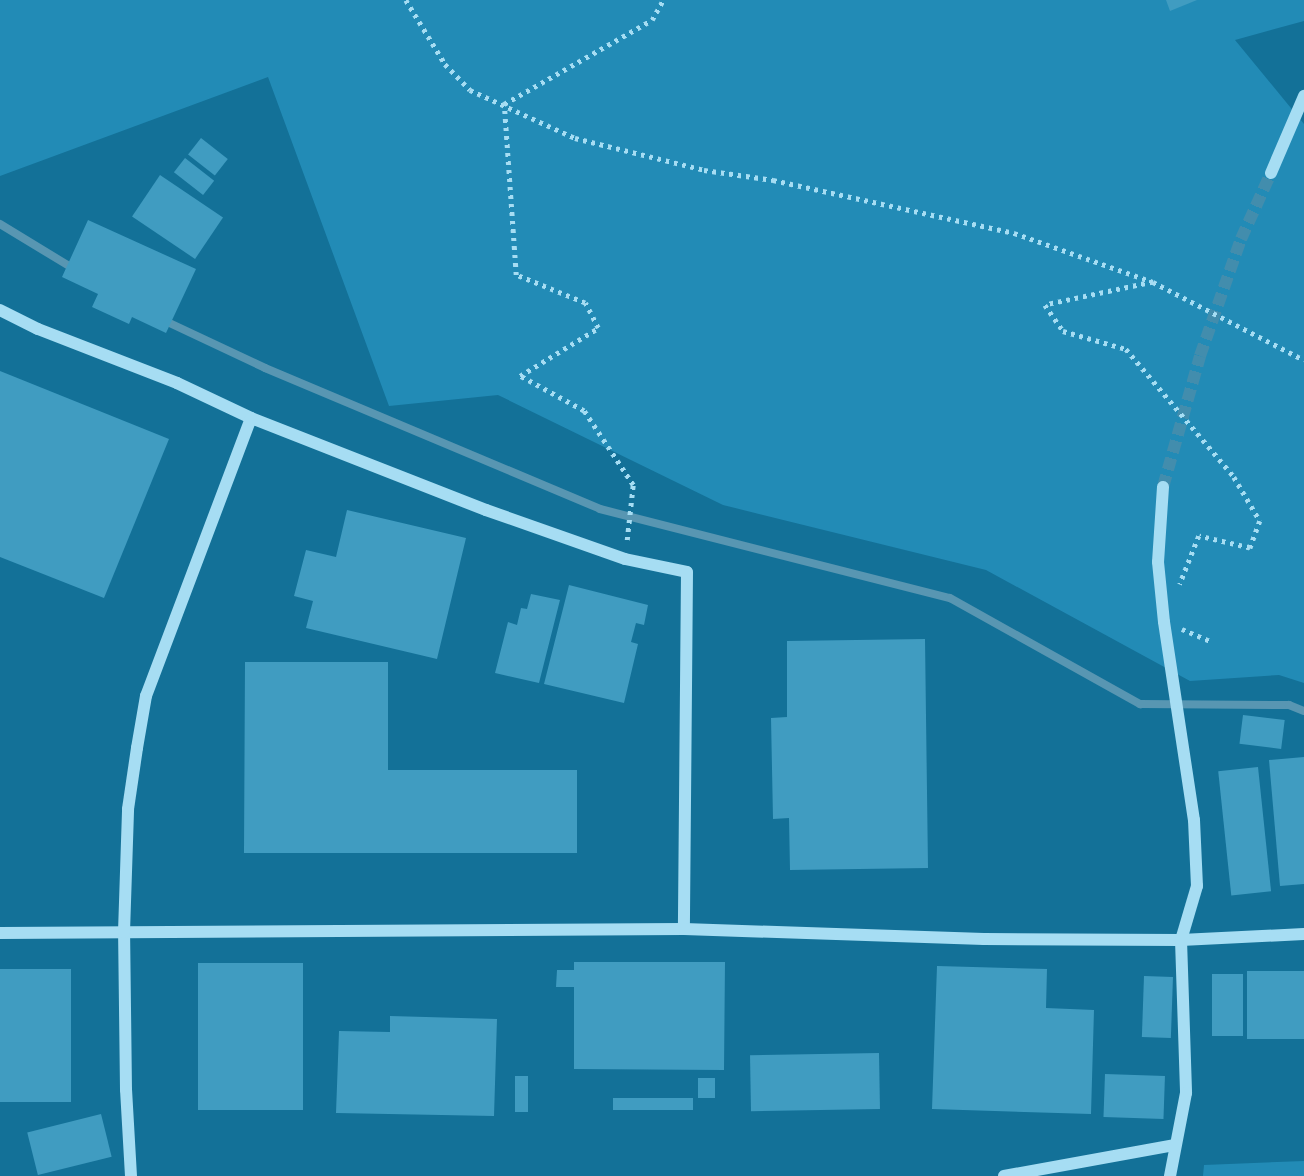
<!DOCTYPE html>
<style>
body{margin:0}
#map{position:relative;width:1304px;height:1176px;overflow:hidden;background:#137198;font-family:"PT Sans",sans-serif}
div>[style]{position:absolute}
[style*='--x']{left:calc(var(--x)*1px);top:calc(var(--y)*1px);width:calc(var(--w)*1px);rotate:calc(var(--a)*1deg)}
.green>*{inset:0;background:#228bb6}
.stream>*{height:8px;margin:-4px;padding:0 4px;transform-origin:4px;border-radius:4px;background:#5896b2}
.building>*{inset:0;background:#409cc1;transform-origin:0 0}
.minor-tunnel>*{height:12px;margin-top:-6px;transform-origin:0;background:repeating-linear-gradient(90deg,#428dad 0 12px,transparent 0 18px)}
.path>*{height:4.5px;margin-top:-2.25px;transform-origin:0;background:repeating-linear-gradient(90deg,#a6ddf3 0 3.5px,transparent 0 8.5px)}
.minor>*{height:12px;margin:-6px;padding:0 6px;transform-origin:6px;border-radius:6px;background:#a6ddf3}
span{translate:-50% -50%;white-space:nowrap;text-align:center;line-height:1.15;-webkit-text-stroke:7px #137198;paint-order:stroke}
</style>
<div id="map">
<div class="green">
<i style="clip-path:polygon(0 0,1304px 0,1304px 21px,1235px 40px,1304px 124px,1304px 683px,1279px 675px,1190px 681px,986px 570px,723px 505px,498px 395px,389px 406px,268px 77px,0 176px)"></i>
<i style="clip-path:polygon(1304px 1161px,1304px 1176px,1203px 1176px,1204px 1165px)"></i>
</div>
<div class="stream">
<i style="--x:0;--y:224;--w:87;--a:31.3"></i>
<i style="--x:161;--y:319;--w:115;--a:25.2"></i>
<i style="--x:265;--y:368;--w:363;--a:22.8"></i>
<i style="--x:600;--y:509;--w:361;--a:14.3"></i>
<i style="--x:950;--y:598;--w:218;--a:29.2"></i>
<i style="--x:1140;--y:704;--w:149;--a:0.4"></i>
<i style="--x:1289;--y:705;--w:16;--a:22"></i>
</div>
<div class="building">
<i style="clip-path:polygon(1166px 0,1197px 0,1170px 11px)"></i>
<i style="left:201px;top:138px;width:34px;height:21px;rotate:38deg"></i>
<i style="left:185px;top:158px;width:37px;height:18px;rotate:38deg"></i>
<i style="left:160px;top:175px;width:76px;height:50px;rotate:34deg"></i>
<i style="clip-path:polygon(88px 220px,196px 269px,166px 333px,132px 317px,129px 324px,92px 307px,98px 294px,62px 277px)"></i>
<i style="clip-path:polygon(0 371px,169px 439px,104px 598px,0 557px)"></i>
<i style="clip-path:polygon(347px 510px,466px 538px,437px 659px,306px 628px,313px 601px,294px 596px,306px 550px,336px 557px)"></i>
<i style="clip-path:polygon(569px 585px,648px 605px,644px 625px,636px 623px,631px 642px,638px 644px,624px 703px,544px 684px)"></i>
<i style="clip-path:polygon(531px 594px,560px 600px,539px 683px,495px 673px,508px 622px,517px 625px,521px 608px,527px 609px)"></i>
<i style="clip-path:polygon(925px 639px,928px 868px,790px 870px,789px 818px,773px 819px,771px 718px,787px 717px,787px 641px)"></i>
<i style="clip-path:polygon(245px 662px,388px 662px,388px 770px,577px 770px,577px 853px,244px 853px)"></i>
<i style="left:1243px;top:715px;width:42px;height:29px;rotate:7deg"></i>
<i style="clip-path:polygon(1304px 757px,1304px 884px,1280px 886px,1269px 760px)"></i>
<i style="left:1258px;top:767px;width:125px;height:40px;rotate:84deg"></i>
<i style="clip-path:polygon(574px 962px,725px 962px,724px 1070px,574px 1069px,574px 987px,556px 987px,557px 970px,574px 970px)"></i>
<i style="left:198px;top:963px;width:105px;height:147px"></i>
<i style="clip-path:polygon(937px 966px,1047px 969px,1046px 1008px,1094px 1010px,1091px 1114px,932px 1109px)"></i>
<i style="left:0;top:969px;width:71px;height:133px"></i>
<i style="left:1304px;top:971px;width:68px;height:57px;rotate:90deg"></i>
<i style="left:1212px;top:974px;width:31px;height:62px"></i>
<i style="left:1144px;top:976px;width:29px;height:61px;rotate:2deg"></i>
<i style="clip-path:polygon(390px 1016px,497px 1019px,494px 1116px,336px 1113px,339px 1031px,390px 1032px)"></i>
<i style="left:879px;top:1053px;width:56px;height:129px;rotate:89deg"></i>
<i style="left:1105px;top:1074px;width:60px;height:43px;rotate:2deg"></i>
<i style="left:515px;top:1076px;width:13px;height:36px"></i>
<i style="left:698px;top:1078px;width:17px;height:20px"></i>
<i style="left:613px;top:1098px;width:80px;height:12px"></i>
<i style="left:101px;top:1114px;width:44px;height:76px;rotate:76deg"></i>
</div>
<div class="minor-tunnel">
<i style="--x:1163;--y:487;--w:136;--a:-74.2"></i>
<i style="--x:1200;--y:356;--w:124;--a:-70.7"></i>
<i style="--x:1241;--y:239;--w:72;--a:-65.6"></i>
</div>
<div class="path">
<i style="--x:406;--y:0;--w:75;--a:58.6"></i>
<i style="--x:445;--y:64;--w:36;--a:46"></i>
<i style="--x:470;--y:90;--w:115;--a:24.6"></i>
<i style="--x:575;--y:138;--w:133;--a:13.9"></i>
<i style="--x:704;--y:170;--w:70;--a:8.2"></i>
<i style="--x:773;--y:180;--w:247;--a:12.4"></i>
<i style="--x:1014;--y:233;--w:147;--a:19.4"></i>
<i style="--x:1153;--y:282;--w:170;--a:27.3"></i>
<i style="--x:1153;--y:282;--w:110;--a:168"></i>
<i style="--x:1045;--y:305;--w:32;--a:55"></i>
<i style="--x:1063;--y:331;--w:66;--a:15.9"></i>
<i style="--x:1126;--y:349;--w:167;--a:49.8"></i>
<i style="--x:1234;--y:477;--w:51;--a:59.4"></i>
<i style="--x:1260;--y:521;--w:29;--a:110"></i>
<i style="--x:1250;--y:548;--w:52;--a:-166.8"></i>
<i style="--x:1199;--y:536;--w:52;--a:111.6"></i>
<i style="--x:627;--y:540;--w:55;--a:-83.8"></i>
<i style="--x:633;--y:485;--w:89;--a:-123.5"></i>
<i style="--x:584;--y:411;--w:73;--a:-151.3"></i>
<i style="--x:520;--y:376;--w:92;--a:-31.6"></i>
<i style="--x:598;--y:328;--w:28;--a:-117"></i>
<i style="--x:585;--y:303;--w:74;--a:-157.9"></i>
<i style="--x:516;--y:275;--w:171;--a:-94"></i>
<i style="--x:504;--y:104;--w:170;--a:-29.6"></i>
<i style="--x:652;--y:20;--w:23;--a:-61"></i>
<i style="--x:1182;--y:629;--w:30;--a:23"></i>
</div>
<div class="minor">
<i style="--x:1271;--y:173;--w:84;--a:-66.8"></i>
<i style="--x:0;--y:310;--w:42;--a:26.6"></i>
<i style="--x:38;--y:329;--w:149;--a:21.2"></i>
<i style="--x:177;--y:383;--w:82;--a:25.3"></i>
<i style="--x:251;--y:418;--w:252;--a:21.4"></i>
<i style="--x:486;--y:510;--w:147;--a:19.4"></i>
<i style="--x:625;--y:559;--w:63;--a:11.8"></i>
<i style="--x:687;--y:572;--w:357;--a:90.5"></i>
<i style="--x:1163;--y:487;--w:75;--a:93.8"></i>
<i style="--x:1158;--y:562;--w:60;--a:84.3"></i>
<i style="--x:1164;--y:622;--w:200;--a:81.4"></i>
<i style="--x:1194;--y:820;--w:66;--a:87.4"></i>
<i style="--x:1197;--y:886;--w:56;--a:106.5"></i>
<i style="--x:1181;--y:940;--w:153;--a:88.1"></i>
<i style="--x:1186;--y:1093;--w:85;--a:100.9"></i>
<i style="--x:0;--y:933;--w:684;--a:-0.34"></i>
<i style="--x:684;--y:929;--w:300;--a:1.9"></i>
<i style="--x:984;--y:939;--w:197;--a:0.3"></i>
<i style="--x:1181;--y:940;--w:123;--a:-2.8"></i>
<i style="--x:131;--y:1176;--w:86;--a:-93.3"></i>
<i style="--x:126;--y:1090;--w:158;--a:-90.7"></i>
<i style="--x:124;--y:932;--w:123;--a:-88.1"></i>
<i style="--x:128;--y:809;--w:62;--a:-81.6"></i>
<i style="--x:137;--y:748;--w:53;--a:-80.2"></i>
<i style="--x:146;--y:696;--w:297;--a:-69.3"></i>
<i style="--x:1004;--y:1176;--w:174;--a:-10.3"></i>
</div>
</div>
